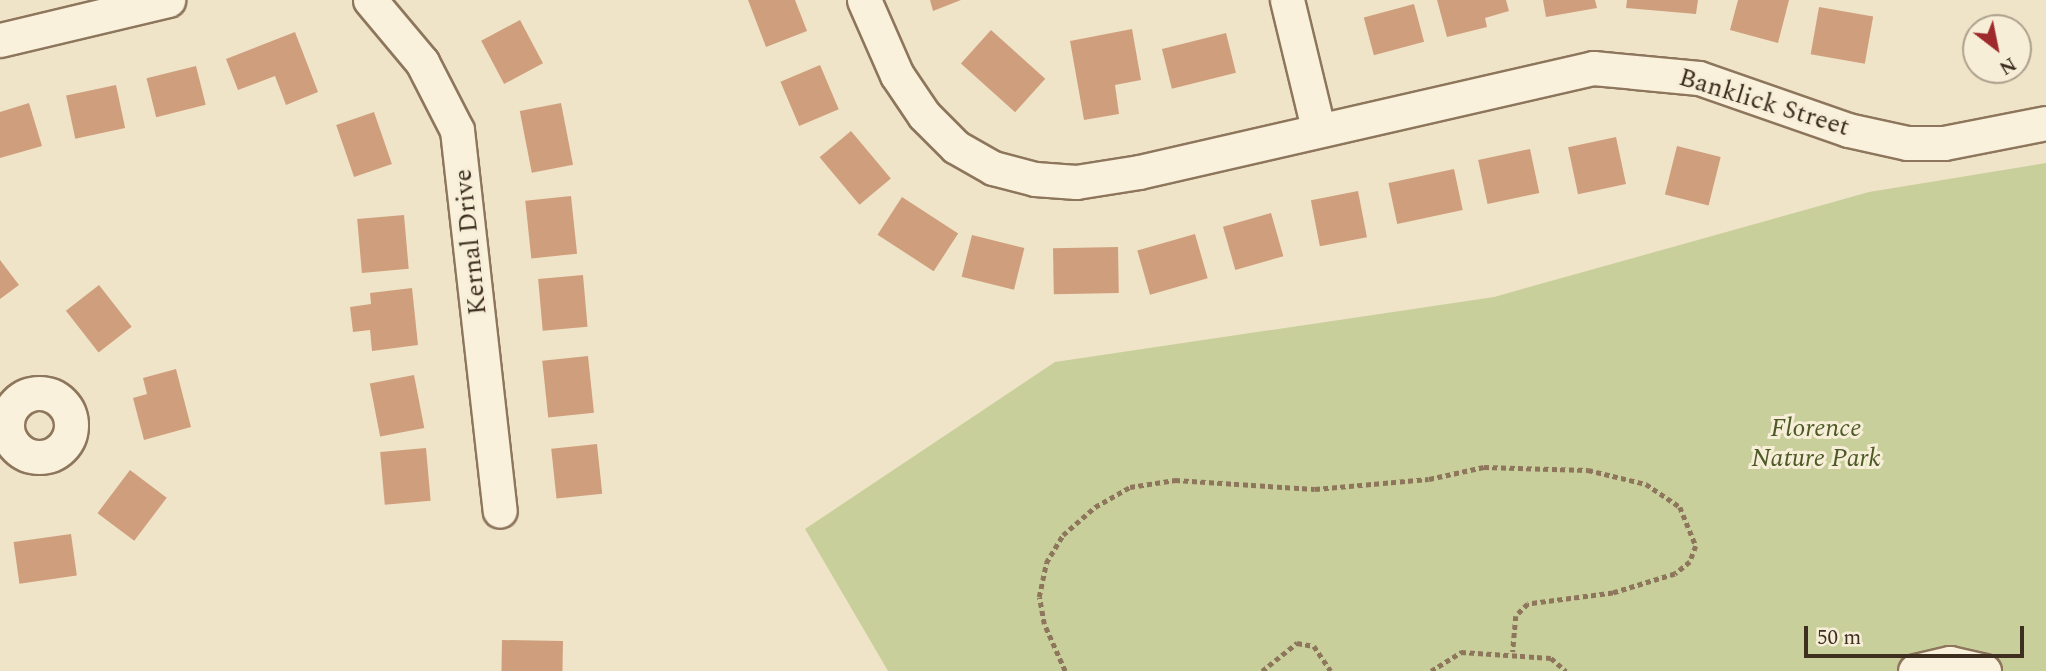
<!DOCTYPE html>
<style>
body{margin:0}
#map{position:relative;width:2046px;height:671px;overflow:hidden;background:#f0e4c8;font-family:Spectral,serif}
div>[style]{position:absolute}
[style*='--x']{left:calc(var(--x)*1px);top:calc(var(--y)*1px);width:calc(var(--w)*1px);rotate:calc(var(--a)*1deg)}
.green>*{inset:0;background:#c9cf9b}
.building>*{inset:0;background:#cf9f7d;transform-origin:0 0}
.path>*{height:4.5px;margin-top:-2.25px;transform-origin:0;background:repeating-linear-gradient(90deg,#8d765c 0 5px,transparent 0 8.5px)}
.roads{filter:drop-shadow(2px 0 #8d765c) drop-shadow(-2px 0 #8d765c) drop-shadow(0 2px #8d765c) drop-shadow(0 -2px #8d765c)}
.minor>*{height:33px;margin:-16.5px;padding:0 16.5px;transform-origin:16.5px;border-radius:16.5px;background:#faf1dc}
.minor>.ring{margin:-16.5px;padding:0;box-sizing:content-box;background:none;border:33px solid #faf1dc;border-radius:50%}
span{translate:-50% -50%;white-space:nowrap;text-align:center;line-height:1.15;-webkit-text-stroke:6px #f7eed8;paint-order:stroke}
.street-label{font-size:26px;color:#3d2e20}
.park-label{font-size:26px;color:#4d5a26;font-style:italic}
.north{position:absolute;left:1962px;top:14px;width:70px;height:70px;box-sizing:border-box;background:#f7eed8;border:2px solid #ada18e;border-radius:50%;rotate:148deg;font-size:19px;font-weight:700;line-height:28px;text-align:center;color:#3d2e20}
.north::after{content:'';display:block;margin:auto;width:24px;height:32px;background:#9e2a2b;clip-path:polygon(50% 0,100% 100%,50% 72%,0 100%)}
.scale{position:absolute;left:1804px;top:626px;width:220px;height:32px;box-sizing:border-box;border:4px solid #3d2e20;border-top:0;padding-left:9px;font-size:21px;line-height:24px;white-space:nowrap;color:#3d2e20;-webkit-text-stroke:5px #f7eed8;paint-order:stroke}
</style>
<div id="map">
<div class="green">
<i style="clip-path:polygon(2046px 163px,2046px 671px,888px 671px,805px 529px,1055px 362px,1494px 297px,1869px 192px)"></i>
</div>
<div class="building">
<i style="clip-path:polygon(748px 0,795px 0,807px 31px,766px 47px)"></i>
<i style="clip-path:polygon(930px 0,961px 0,933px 11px)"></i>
<i style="clip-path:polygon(1437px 0,1506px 0,1509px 11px,1485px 18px,1487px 27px,1447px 37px)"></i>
<i style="clip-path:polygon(1543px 0,1595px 0,1597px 8px,1546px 17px)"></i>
<i style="clip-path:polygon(1627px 0,1698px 0,1696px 14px,1626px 8px)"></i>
<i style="clip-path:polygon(1738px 0,1789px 0,1778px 43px,1730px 30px)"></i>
<i style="left:1414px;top:4px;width:39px;height:52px;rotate:75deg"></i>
<i style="left:1819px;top:7px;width:55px;height:48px;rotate:10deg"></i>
<i style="left:520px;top:20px;width:49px;height:44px;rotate:62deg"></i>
<i style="clip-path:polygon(1132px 29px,1141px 80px,1115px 85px,1119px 114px,1084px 120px,1070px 41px)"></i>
<i style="left:991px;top:30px;width:73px;height:45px;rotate:42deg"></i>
<i style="clip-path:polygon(295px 32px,318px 92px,286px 105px,275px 76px,238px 90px,226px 59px)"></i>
<i style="left:1226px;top:33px;width:41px;height:66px;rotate:76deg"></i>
<i style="left:820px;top:65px;width:48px;height:43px;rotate:67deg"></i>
<i style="left:196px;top:66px;width:40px;height:51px;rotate:76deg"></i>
<i style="left:116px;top:85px;width:44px;height:51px;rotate:78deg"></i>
<i style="clip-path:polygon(29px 103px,42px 146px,0 158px,0 112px)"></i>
<i style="left:561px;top:103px;width:63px;height:42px;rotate:79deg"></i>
<i style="left:374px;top:112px;width:55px;height:40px;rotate:71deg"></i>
<i style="left:851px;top:131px;width:62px;height:41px;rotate:50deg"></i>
<i style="left:1616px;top:137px;width:48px;height:49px;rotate:78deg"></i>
<i style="left:1677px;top:146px;width:45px;height:50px;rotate:14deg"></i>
<i style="left:1530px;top:149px;width:45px;height:53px;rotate:78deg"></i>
<i style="left:1454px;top:169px;width:42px;height:67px;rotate:78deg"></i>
<i style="left:1358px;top:191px;width:47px;height:48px;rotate:79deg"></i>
<i style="left:571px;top:196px;width:58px;height:46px;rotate:84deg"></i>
<i style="left:902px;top:197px;width:67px;height:45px;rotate:33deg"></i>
<i style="left:1271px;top:213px;width:45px;height:50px;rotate:74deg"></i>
<i style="left:404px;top:215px;width:54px;height:47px;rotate:85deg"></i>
<i style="left:1195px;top:234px;width:46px;height:60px;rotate:74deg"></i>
<i style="left:972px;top:235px;width:54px;height:43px;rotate:14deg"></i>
<i style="left:1118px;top:247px;width:46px;height:65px;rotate:89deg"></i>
<i style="clip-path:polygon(0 260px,19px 285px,0 299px)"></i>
<i style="left:583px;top:275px;width:52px;height:45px;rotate:85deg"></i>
<i style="left:99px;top:285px;width:53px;height:42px;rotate:52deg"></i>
<i style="clip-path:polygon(412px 288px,418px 345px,372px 351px,370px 330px,353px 332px,350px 307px,371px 304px,370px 293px)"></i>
<i style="left:588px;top:356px;width:57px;height:46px;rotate:84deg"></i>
<i style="clip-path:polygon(176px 369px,191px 427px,144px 440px,133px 398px,147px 394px,143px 378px)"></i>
<i style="left:414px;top:375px;width:54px;height:45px;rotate:79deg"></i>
<i style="left:597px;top:444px;width:50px;height:46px;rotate:84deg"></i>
<i style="left:426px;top:448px;width:53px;height:46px;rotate:85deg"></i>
<i style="left:130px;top:470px;width:46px;height:54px;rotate:37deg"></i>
<i style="left:71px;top:534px;width:42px;height:58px;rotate:82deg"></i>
<i style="left:502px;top:640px;width:61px;height:31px;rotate:1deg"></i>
</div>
<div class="path">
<i style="--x:1065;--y:671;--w:51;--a:-114.1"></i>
<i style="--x:1044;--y:624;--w:27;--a:-100"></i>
<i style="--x:1039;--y:597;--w:35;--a:-78"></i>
<i style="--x:1046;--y:563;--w:33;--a:-59"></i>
<i style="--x:1063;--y:535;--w:43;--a:-41.2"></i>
<i style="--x:1095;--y:507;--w:40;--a:-29.7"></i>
<i style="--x:1130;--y:487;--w:46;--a:-8.8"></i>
<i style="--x:1175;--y:480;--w:140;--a:3.7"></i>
<i style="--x:1315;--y:489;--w:114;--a:-5"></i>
<i style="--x:1429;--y:479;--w:56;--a:-12.3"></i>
<i style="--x:1484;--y:467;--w:104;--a:1.7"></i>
<i style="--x:1588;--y:470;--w:60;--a:13.6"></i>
<i style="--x:1646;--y:484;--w:41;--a:34.1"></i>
<i style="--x:1680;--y:507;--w:42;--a:67.7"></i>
<i style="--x:1696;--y:546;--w:17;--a:111"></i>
<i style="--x:1690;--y:562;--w:19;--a:141"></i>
<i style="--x:1675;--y:574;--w:65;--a:163"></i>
<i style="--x:1613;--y:593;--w:86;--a:172.6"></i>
<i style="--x:1528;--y:604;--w:17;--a:135"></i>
<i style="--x:1516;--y:616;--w:36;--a:95"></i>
<i style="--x:1262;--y:671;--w:45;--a:-38.7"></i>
<i style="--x:1297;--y:643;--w:17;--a:10"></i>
<i style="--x:1314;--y:646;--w:30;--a:56"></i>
<i style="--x:1431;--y:671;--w:36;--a:-32"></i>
<i style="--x:1461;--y:652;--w:90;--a:3.8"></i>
<i style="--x:1551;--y:658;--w:20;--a:41"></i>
</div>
<div class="roads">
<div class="minor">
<i style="--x:370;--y:0;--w:81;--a:50"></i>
<i style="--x:422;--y:62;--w:76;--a:62.8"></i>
<i style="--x:457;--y:130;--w:383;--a:83.6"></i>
<i style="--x:864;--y:0;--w:82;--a:66.3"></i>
<i style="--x:897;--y:75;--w:48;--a:56"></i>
<i style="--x:924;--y:115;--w:45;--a:45"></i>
<i style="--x:956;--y:147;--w:43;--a:29.6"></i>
<i style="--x:993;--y:168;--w:43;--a:14.7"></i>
<i style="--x:1035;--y:179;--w:41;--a:4.2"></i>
<i style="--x:1076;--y:182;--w:64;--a:-9"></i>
<i style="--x:1139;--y:172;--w:466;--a:-12.9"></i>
<i style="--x:1593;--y:68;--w:106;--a:5.4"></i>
<i style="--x:1699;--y:78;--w:158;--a:19.2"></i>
<i style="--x:1848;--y:130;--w:60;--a:12.4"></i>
<i style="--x:1907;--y:143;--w:37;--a:0"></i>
<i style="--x:1944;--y:143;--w:104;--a:-11.1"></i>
<i style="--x:1287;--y:0;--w:132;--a:76.4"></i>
<i style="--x:0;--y:40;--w:173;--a:-13.4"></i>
<i class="ring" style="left:7px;top:393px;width:31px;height:31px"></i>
<i style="--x:1915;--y:671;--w:36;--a:-13"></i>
<i style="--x:1950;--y:663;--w:35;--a:13"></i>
</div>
</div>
<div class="street-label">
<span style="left:1764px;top:103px;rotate:17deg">Banklick Street</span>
<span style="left:471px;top:242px;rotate:-96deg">Kernal Drive</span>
</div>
<div class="park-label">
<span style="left:1816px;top:444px">Florence<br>Nature Park</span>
</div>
<div class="north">N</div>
<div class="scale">50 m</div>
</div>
